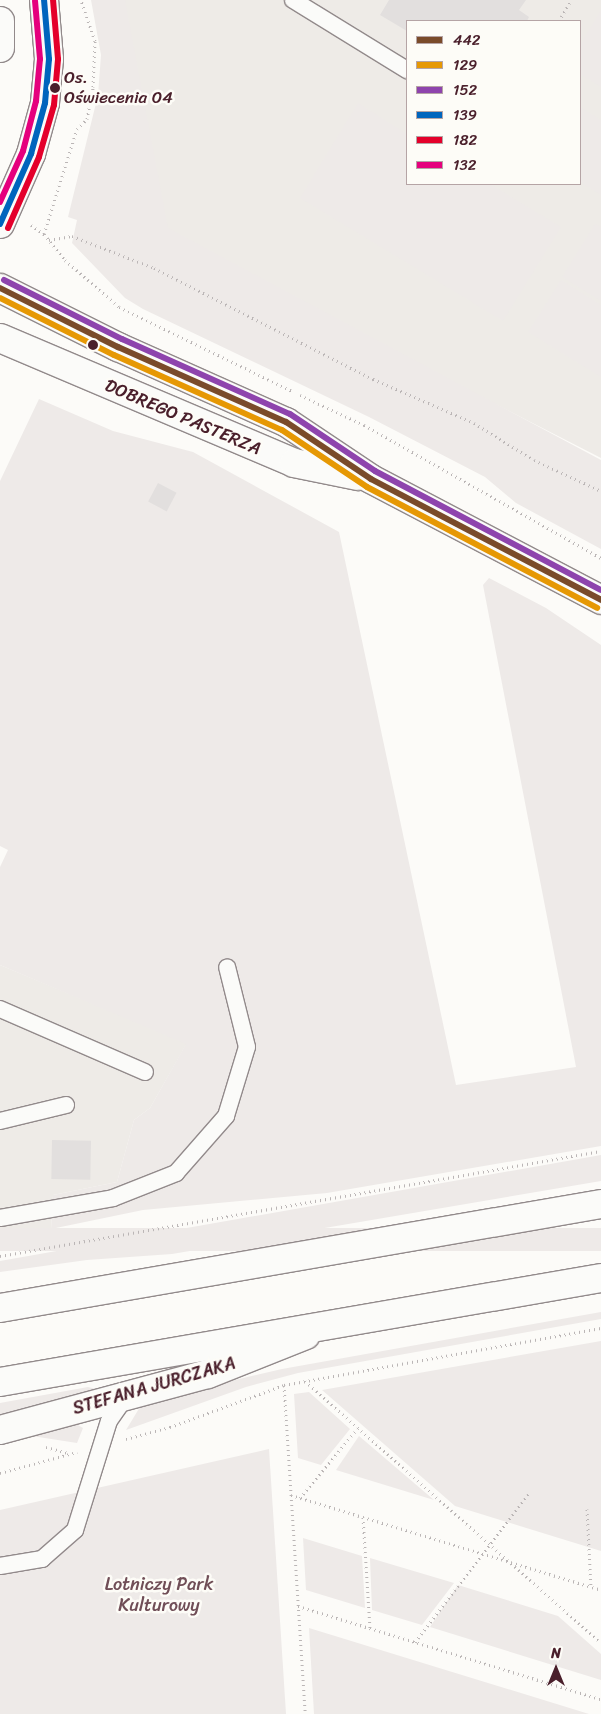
<!DOCTYPE html>
<meta charset="utf-8">
<style>
body{margin:0}
#map{position:relative;width:601px;height:1714px;overflow:hidden;background:#fcfbf8;font-family:Sriracha,sans-serif}
div>[style]{position:absolute}
[style*='--x']{left:calc(var(--x)*1px);top:calc(var(--y)*1px);width:calc(var(--w)*1px);rotate:calc(var(--a)*1deg)}
.built>*{inset:0;background:#eeebe7}
.green>*{inset:0;background:#eeeae8;transform-origin:0 0}
.building>*{inset:0;background:#e2dfde;transform-origin:0 0}
.path>*{height:3px;margin-top:-1.5px;transform-origin:0;background:repeating-linear-gradient(90deg,#bbb6b6 0 1px,transparent 0 5px)}
.roads{filter:drop-shadow(1px 0 #928a8b) drop-shadow(-1px 0 #928a8b) drop-shadow(0 1px #928a8b) drop-shadow(0 -1px #928a8b)}
.service>*{height:16px;margin:-8px;padding:0 8px;transform-origin:8px;border-radius:8px;background:#fbfbf9}
.tertiary>*{height:28px;margin:-14px;padding:0 14px;transform-origin:14px;border-radius:14px;background:#fbfbf9}
.primary>*{height:28px;margin:-14px;padding:0 14px;transform-origin:14px;border-radius:14px;background:#fbfbf9}
.bus-1>*{height:6px;margin:-3px;padding:0 3px;transform-origin:3px;border-radius:3px;background:#7a4b2a}
.bus-2>*{height:6px;margin:-3px;padding:0 3px;transform-origin:3px;border-radius:3px;background:#e69804}
.bus-3>*{height:6px;margin:-3px;padding:0 3px;transform-origin:3px;border-radius:3px;background:#8e44ad}
.bus-4>*{height:6px;margin:-3px;padding:0 3px;transform-origin:3px;border-radius:3px;background:#0065bd}
.bus-5>*{height:6px;margin:-3px;padding:0 3px;transform-origin:3px;border-radius:3px;background:#e4002b}
.bus-6>*{height:6px;margin:-3px;padding:0 3px;transform-origin:3px;border-radius:3px;background:#e5007d}
.dots>*{width:14px;height:14px;translate:-50% -50%;box-sizing:border-box;border:2px solid #fdfcf7;border-radius:50%}
span{translate:-50% -50%;white-space:nowrap;text-align:center;line-height:1.15;-webkit-text-stroke:5px #fdfcf7;paint-order:stroke}
.bus-label{font-size:17px;color:#4a1f2b}
.left{translate:0 -50%;text-align:left}
.street-label{font-size:18px;color:#4a1f2b}
.park-label{font-size:18px;color:#704e57}
.legend{position:absolute;left:406px;top:20px;width:175px;height:165px;box-sizing:border-box;background:#fdfcf7;border:1px solid #b5a4a5;margin:0;padding:6px 9px;list-style:none;font-size:15px;color:#4a1f2b}
.legend li{display:flex;align-items:center;gap:10px;height:25px}
.legend b{width:25px;border:1px solid #b5a4a5}
.north{position:absolute;left:531px;top:1644px;width:50px;height:50px;-webkit-text-stroke:4px #fdfcf7;paint-order:stroke;rotate:0deg;font-size:14px;font-weight:700;line-height:20px;text-align:center;color:#4a1f2b}
.north::after{content:'';display:block;margin:auto;width:18px;height:22px;background:#4a1f2b;clip-path:polygon(50% 0,100% 100%,50% 72%,0 100%)}
</style>
<div id="map">
<div class="built">
<i style="clip-path:polygon(evenodd,110px 0,601px 0,601px 458px,162px 234px,110px 0,407px 21px,580px 21px,580px 184px,407px 184px,407px 21px)"></i>
<i style="clip-path:polygon(0 965px,187px 1043px,150px 1108px,134px 1120px,117px 1182px,53px 1195px,51px 1229px,0 1239px)"></i>
</div>
<div class="green">
<i style="clip-path:polygon(91px 0,125px 0,168px 228px,601px 460px,601px 549px,516px 503px,485px 477px,369px 417px,143px 309px,125px 298px,72px 243px,77px 220px,68px 217px,98px 95px,101px 55px)"></i>
<i style="clip-path:polygon(601px 10px,601px 87px,580px 74px,580px 45px)"></i>
<i style="clip-path:polygon(358px 103px,407px 134px,407px 184px,490px 184px,561px 227px,503px 321px,300px 198px)"></i>
<i style="clip-path:polygon(580px 107px,601px 120px,601px 195px,580px 182px)"></i>
<i style="clip-path:polygon(595px 224px,601px 227px,601px 301px,562px 277px)"></i>
<i style="clip-path:polygon(561px 280px,601px 305px,601px 377px,528px 332px)"></i>
<i style="clip-path:polygon(39px 399px,113px 431px,193px 452px,339px 532px,456px 1085px,576px 1067px,483px 585px,489px 578px,546px 608px,601px 645px,601px 1146px,327px 1193px,143px 1210px,51px 1229px,53px 1195px,117px 1182px,134px 1120px,150px 1108px,186px 1044px,0 965px,0 867px,8px 850px,0 846px,0 481px)"></i>
<i style="clip-path:polygon(601px 1155px,601px 1181px,172px 1254px,87px 1260px,0 1272px,0 1261px)"></i>
<i style="left:601px;top:1228px;width:23px;height:610px;rotate:90deg"></i>
<i style="clip-path:polygon(601px 1312px,601px 1319px,298px 1373px,246px 1387px,126px 1430px,140px 1407px,218px 1384px,282px 1369px)"></i>
<i style="clip-path:polygon(601px 1341px,601px 1551px,455px 1506px,322px 1390px)"></i>
<i style="clip-path:polygon(88px 1387px,96px 1389px,97px 1393px,0 1420px,0 1403px)"></i>
<i style="clip-path:polygon(309px 1392px,350px 1429px,321px 1465px,298px 1458px,294px 1394px)"></i>
<i style="clip-path:polygon(76px 1424px,83px 1428px,77px 1443px,32px 1436px)"></i>
<i style="clip-path:polygon(359px 1436px,434px 1500px,336px 1470px)"></i>
<i style="clip-path:polygon(269px 1449px,286px 1714px,0 1714px,0 1510px)"></i>
<i style="clip-path:polygon(303px 1538px,362px 1556px,365px 1608px,306px 1590px)"></i>
<i style="clip-path:polygon(370px 1558px,454px 1583px,422px 1625px,372px 1610px)"></i>
<i style="clip-path:polygon(458px 1585px,558px 1616px,601px 1654px,601px 1680px,430px 1627px)"></i>
<i style="clip-path:polygon(309px 1628px,589px 1714px,314px 1714px)"></i>
</div>
<div class="building">
<i style="clip-path:polygon(389px 0,526px 0,519px 10px,529px 17px,527px 21px,407px 21px,407px 31px,380px 15px)"></i>
<i style="left:158px;top:483px;width:21px;height:21px;rotate:28deg"></i>
<i style="left:52px;top:1140px;width:39px;height:39px;rotate:1deg"></i>
</div>
<div class="path">
<i style="--x:559;--y:21;--w:24;--a:-60"></i>
<i style="--x:31;--y:225;--w:16;--a:35"></i>
<i style="--x:44;--y:234;--w:33;--a:51"></i>
<i style="--x:65;--y:260;--w:72;--a:41"></i>
<i style="--x:119;--y:307;--w:192;--a:25.9"></i>
<i style="--x:44;--y:234;--w:110;--a:-72.6"></i>
<i style="--x:77;--y:129;--w:14;--a:-45"></i>
<i style="--x:87;--y:119;--w:33;--a:-79"></i>
<i style="--x:93;--y:87;--w:46;--a:-87.5"></i>
<i style="--x:95;--y:41;--w:43;--a:-108.9"></i>
<i style="--x:49;--y:240;--w:23;--a:-10"></i>
<i style="--x:72;--y:236;--w:88;--a:21.3"></i>
<i style="--x:154;--y:268;--w:246;--a:26.9"></i>
<i style="--x:373;--y:379;--w:110;--a:23.5"></i>
<i style="--x:474;--y:423;--w:70;--a:31.7"></i>
<i style="--x:534;--y:460;--w:74;--a:24.8"></i>
<i style="--x:300;--y:395;--w:71;--a:25.1"></i>
<i style="--x:364;--y:425;--w:272;--a:29.3"></i>
<i style="--x:0;--y:1256;--w:610;--a:-9.91"></i>
<i style="--x:305;--y:1381;--w:395;--a:41.5"></i>
<i style="--x:284;--y:1385;--w:330;--a:86.3"></i>
<i style="--x:126;--y:1439;--w:46;--a:-15.3"></i>
<i style="--x:170;--y:1427;--w:121;--a:-20.2"></i>
<i style="--x:284;--y:1385;--w:322;--a:-10.2"></i>
<i style="--x:46;--y:1447;--w:24;--a:15"></i>
<i style="--x:0;--y:1473;--w:80;--a:-15.3"></i>
<i style="--x:291;--y:1495;--w:324;--a:17"></i>
<i style="--x:300;--y:1498;--w:91;--a:-50.4"></i>
<i style="--x:587;--y:1509;--w:78;--a:87.1"></i>
<i style="--x:363;--y:1517;--w:111;--a:86.4"></i>
<i style="--x:298;--y:1606;--w:317;--a:17.1"></i>
<i style="--x:415;--y:1642;--w:189;--a:-52.5"></i>
</div>
<div class="roads">
<div class="service">
<i style="--x:293;--y:0;--w:134;--a:31.6"></i>
<i style="--x:0;--y:1009;--w:158;--a:23.5"></i>
<i style="--x:0;--y:1121;--w:68;--a:-13.6"></i>
<i style="--x:0;--y:1218;--w:115;--a:-10"></i>
<i style="--x:113;--y:1198;--w:68;--a:-21.6"></i>
<i style="--x:176;--y:1173;--w:76;--a:-48.7"></i>
<i style="--x:226;--y:1116;--w:72;--a:-73.1"></i>
<i style="--x:247;--y:1047;--w:82;--a:-104"></i>
<i style="--x:0;--y:1566;--w:43;--a:-9.5"></i>
<i style="--x:42;--y:1559;--w:44;--a:-41.3"></i>
<i style="--x:75;--y:1530;--w:114;--a:-72.7"></i>
<i style="--x:109;--y:1421;--w:29;--a:-55"></i>
</div>
<div class="tertiary">
<i style="--x:0;--y:21;--w:27;--a:90"></i>
<i style="--x:0;--y:224;--w:77;--a:-66.1"></i>
<i style="--x:31;--y:154;--w:53;--a:-74.6"></i>
<i style="--x:45;--y:103;--w:44;--a:-84.8"></i>
<i style="--x:49;--y:59;--w:59;--a:-94.8"></i>
<i style="--x:0;--y:288;--w:132;--a:26.6"></i>
<i style="--x:118;--y:347;--w:184;--a:24.1"></i>
<i style="--x:286;--y:422;--w:102;--a:33.8"></i>
<i style="--x:371;--y:479;--w:260;--a:27.7"></i>
<i style="--x:0;--y:338;--w:319;--a:23"></i>
<i style="--x:294;--y:463;--w:65;--a:11.5"></i>
<i style="--x:0;--y:1430;--w:215;--a:-15.1"></i>
<i style="--x:208;--y:1374;--w:105;--a:-21.7"></i>
</div>
<div class="primary">
<i style="--x:0;--y:1308;--w:610;--a:-9.82"></i>
<i style="--x:0;--y:1382;--w:610;--a:-9.82"></i>
</div>
</div>
<div class="bus-1">
<i style="--x:0;--y:288;--w:132;--a:26.6"></i>
<i style="--x:118;--y:347;--w:184;--a:24.1"></i>
<i style="--x:286;--y:422;--w:102;--a:33.8"></i>
<i style="--x:371;--y:479;--w:260;--a:27.7"></i>
</div>
<div class="bus-2">
<i style="--x:0;--y:298;--w:127;--a:26.6"></i>
<i style="--x:114;--y:355;--w:184;--a:24.1"></i>
<i style="--x:282;--y:430;--w:102;--a:33.8"></i>
<i style="--x:367;--y:487;--w:260;--a:27.7"></i>
</div>
<div class="bus-3">
<i style="--x:4;--y:280;--w:132;--a:26.6"></i>
<i style="--x:122;--y:339;--w:184;--a:24.1"></i>
<i style="--x:290;--y:414;--w:102;--a:33.8"></i>
<i style="--x:375;--y:471;--w:255;--a:27.8"></i>
</div>
<div class="bus-4">
<i style="--x:0;--y:224;--w:77;--a:-66.1"></i>
<i style="--x:31;--y:154;--w:53;--a:-74.6"></i>
<i style="--x:45;--y:103;--w:44;--a:-84.8"></i>
<i style="--x:49;--y:59;--w:59;--a:-94.8"></i>
</div>
<div class="bus-5">
<i style="--x:8;--y:228;--w:77;--a:-66.4"></i>
<i style="--x:39;--y:157;--w:54;--a:-73.9"></i>
<i style="--x:54;--y:105;--w:46;--a:-85"></i>
<i style="--x:58;--y:59;--w:59;--a:-94.8"></i>
</div>
<div class="bus-6">
<i style="--x:0;--y:202;--w:56;--a:-65.7"></i>
<i style="--x:23;--y:151;--w:52;--a:-75.4"></i>
<i style="--x:36;--y:101;--w:42;--a:-84.6"></i>
<i style="--x:40;--y:59;--w:58;--a:-94.9"></i>
</div>
<div class="dots">
<i style="left:55px;top:88px;background:#4a1f2b"></i>
<i style="left:93px;top:345px;background:#4a1f2b"></i>
</div>
<div class="bus-label">
<span class="left" style="left:64px;top:88px">Os.<br>Oświecenia 04</span>
</div>
<div class="street-label">
<span style="left:183px;top:417px;rotate:23deg">DOBREGO PASTERZA</span>
<span style="left:154px;top:1386px;rotate:-16deg">STEFANA JURCZAKA</span>
</div>
<div class="park-label">
<span style="left:159px;top:1595px">Lotniczy Park<br>Kulturowy</span>
</div>
<ul class="legend">
<li><b style="height:6px;background:#7a4b2a"></b>442</li>
<li><b style="height:6px;background:#e69804"></b>129</li>
<li><b style="height:6px;background:#8e44ad"></b>152</li>
<li><b style="height:6px;background:#0065bd"></b>139</li>
<li><b style="height:6px;background:#e4002b"></b>182</li>
<li><b style="height:6px;background:#e5007d"></b>132</li>
</ul>
<div class="north">N</div>
</div>
